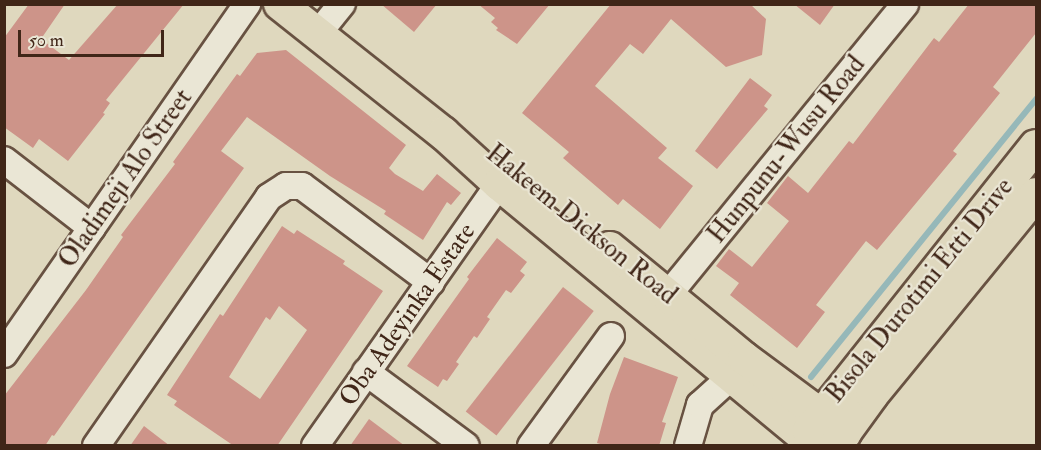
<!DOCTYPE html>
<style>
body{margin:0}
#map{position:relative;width:1041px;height:450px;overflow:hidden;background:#dfd8be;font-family:"IM FELL Double Pica",serif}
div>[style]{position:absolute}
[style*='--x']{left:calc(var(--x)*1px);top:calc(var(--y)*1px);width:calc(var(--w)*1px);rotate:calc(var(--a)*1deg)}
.stream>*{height:6px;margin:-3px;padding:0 3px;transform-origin:3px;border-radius:3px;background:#96b8b9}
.building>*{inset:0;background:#cd9489;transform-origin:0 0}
.roads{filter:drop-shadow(2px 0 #685242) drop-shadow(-2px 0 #685242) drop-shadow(0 2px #685242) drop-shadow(0 -2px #685242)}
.minor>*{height:26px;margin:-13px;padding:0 13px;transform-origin:13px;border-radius:13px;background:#eae6d5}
.major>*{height:32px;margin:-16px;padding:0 16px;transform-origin:16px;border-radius:16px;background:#dfd8be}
span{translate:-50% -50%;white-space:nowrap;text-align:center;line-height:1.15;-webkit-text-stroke:4.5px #eae6d5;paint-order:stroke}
.street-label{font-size:26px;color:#402618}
.frame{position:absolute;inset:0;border:6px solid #402618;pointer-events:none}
.scale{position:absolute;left:18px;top:30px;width:146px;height:27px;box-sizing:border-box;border:3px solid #402618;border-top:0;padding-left:8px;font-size:18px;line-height:21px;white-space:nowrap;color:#402618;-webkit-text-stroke:4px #eae6d5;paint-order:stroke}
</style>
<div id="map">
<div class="stream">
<i style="--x:811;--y:377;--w:358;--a:-51"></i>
</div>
<div class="building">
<i style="clip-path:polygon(29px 4px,65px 4px,41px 39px,69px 60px,118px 4px,184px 4px,106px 100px,110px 103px,103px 113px,105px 114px,68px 161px,39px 139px,33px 148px,4px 127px,4px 38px)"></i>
<i style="clip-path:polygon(381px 4px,437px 4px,414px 32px)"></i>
<i style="clip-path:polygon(478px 4px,550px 4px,517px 44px,496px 30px,498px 28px,491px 22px,495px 18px)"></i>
<i style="clip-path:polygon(611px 4px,750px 4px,766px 19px,762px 55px,726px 67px,671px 19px,643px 54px,630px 44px,595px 86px,667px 148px,658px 158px,693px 186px,660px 229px,623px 199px,618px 205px,563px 158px,569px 152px,522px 113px)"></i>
<i style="clip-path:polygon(794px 4px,835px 4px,820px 25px)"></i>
<i style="clip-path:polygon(969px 4px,1036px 4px,1036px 33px,993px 87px,1000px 93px,953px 151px,957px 154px,877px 250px,866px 241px,816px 305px,825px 312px,797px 348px,730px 295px,739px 283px,716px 266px,729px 249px,752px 267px,789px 221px,767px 203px,788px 176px,808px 193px,849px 141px,853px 144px,934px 38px,939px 42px)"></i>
<i style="clip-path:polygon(286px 50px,406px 145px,389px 168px,395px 174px,423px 191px,437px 174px,461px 193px,451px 205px,447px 202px,423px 240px,384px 214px,386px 211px,330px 176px,247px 117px,221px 151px,244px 168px,54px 436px,52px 435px,45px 446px,4px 446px,4px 396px,86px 290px,123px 237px,121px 235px,175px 164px,173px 162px,237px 74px,240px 76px,257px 53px)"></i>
<i style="clip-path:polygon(750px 78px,772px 95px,764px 106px,768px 109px,717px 169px,695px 151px)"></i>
<i style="clip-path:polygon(evenodd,282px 226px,294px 234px,297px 230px,345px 261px,343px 264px,383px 291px,277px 446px,234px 446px,174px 405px,177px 401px,167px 395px,220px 314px,223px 316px,282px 226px,279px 306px,307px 330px,260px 399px,229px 377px,266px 317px,270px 320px,279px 306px)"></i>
<i style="clip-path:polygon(497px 238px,527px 262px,520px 271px,525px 275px,511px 293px,506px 290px,487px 317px,490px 319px,477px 338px,474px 336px,456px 362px,459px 364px,447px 381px,443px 379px,438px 387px,407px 366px,469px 279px,467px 277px)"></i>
<i style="left:563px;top:287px;width:39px;height:158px;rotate:38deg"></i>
<i style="clip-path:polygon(624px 357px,678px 377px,662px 422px,666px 423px,659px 446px,607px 446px,597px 443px,610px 394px)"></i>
<i style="clip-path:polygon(369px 419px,405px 446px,350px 446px)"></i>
<i style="clip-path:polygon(144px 426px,170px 446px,130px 446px)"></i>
</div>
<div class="roads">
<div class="minor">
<i style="--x:328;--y:21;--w:22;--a:-51"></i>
<i style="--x:4;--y:160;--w:111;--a:37.7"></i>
<i style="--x:668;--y:295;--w:375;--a:-50.8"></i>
<i style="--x:4;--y:354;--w:426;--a:-55.2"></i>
<i style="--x:366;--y:372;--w:124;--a:36.5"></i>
<i style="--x:96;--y:446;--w:303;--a:-55.2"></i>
<i style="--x:269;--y:197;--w:20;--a:-33"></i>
<i style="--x:286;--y:186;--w:16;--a:0"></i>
<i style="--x:302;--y:186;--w:161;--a:36.7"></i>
<i style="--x:315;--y:446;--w:320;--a:-54.9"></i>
<i style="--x:531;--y:446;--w:136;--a:-54"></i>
<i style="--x:688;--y:446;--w:43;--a:-73.7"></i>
<i style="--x:700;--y:405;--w:43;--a:-42.2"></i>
</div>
<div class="major">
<i style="--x:280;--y:4;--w:208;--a:38.4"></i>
<i style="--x:443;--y:133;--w:76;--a:42.3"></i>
<i style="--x:499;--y:184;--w:411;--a:39.6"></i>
<i style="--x:610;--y:248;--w:173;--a:39.4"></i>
<i style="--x:744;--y:358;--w:126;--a:36.6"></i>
<i style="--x:809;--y:431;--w:364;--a:-51.5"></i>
<i style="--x:835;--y:446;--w:63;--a:-54"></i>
<i style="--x:872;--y:395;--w:259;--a:-50.8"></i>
</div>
</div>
<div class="street-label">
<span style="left:787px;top:150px;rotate:-51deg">Hunpunu-Wusu Road</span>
<span style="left:126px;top:179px;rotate:-55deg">Oladimeji Alo Street</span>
<span style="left:581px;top:225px;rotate:39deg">Hakeem Dickson Road</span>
<span style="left:920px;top:291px;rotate:-51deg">Bisola Durotimi Etti Drive</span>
<span style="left:408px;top:315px;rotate:-55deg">Oba Adeyinka Estate</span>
</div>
<div class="frame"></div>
<div class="scale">50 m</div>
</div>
